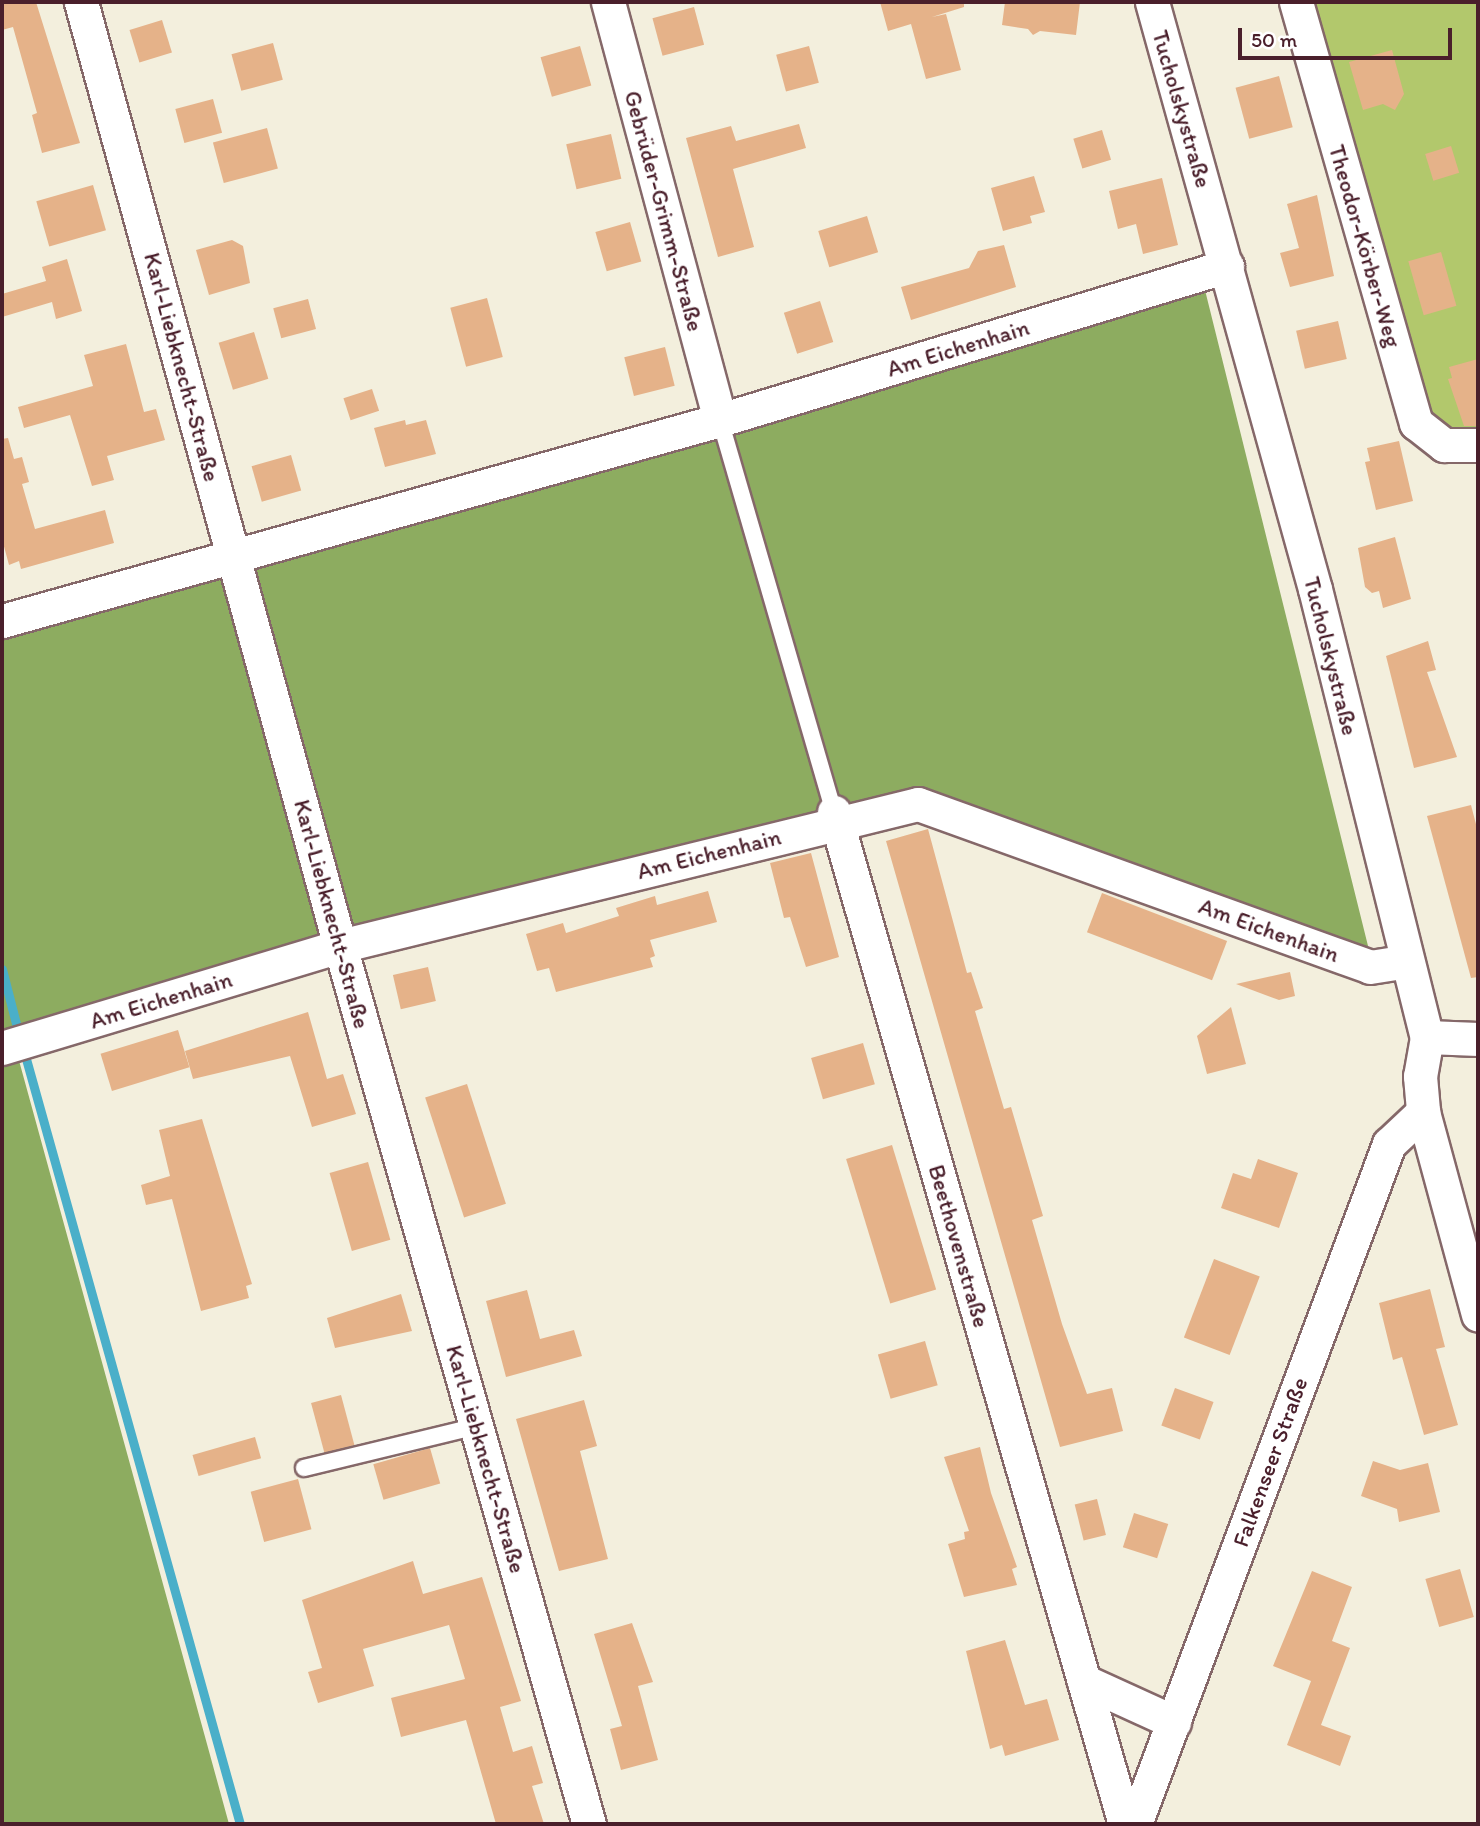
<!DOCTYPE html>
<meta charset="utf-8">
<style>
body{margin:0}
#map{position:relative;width:1480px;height:1826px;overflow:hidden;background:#f3efdd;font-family:Itim,sans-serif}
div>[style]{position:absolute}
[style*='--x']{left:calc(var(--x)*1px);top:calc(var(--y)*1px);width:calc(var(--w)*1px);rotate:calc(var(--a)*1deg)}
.green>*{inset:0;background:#b2c86c}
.forest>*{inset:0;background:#8dac60}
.stream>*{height:9px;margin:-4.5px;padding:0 4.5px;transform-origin:4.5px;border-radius:4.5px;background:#4aafc9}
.building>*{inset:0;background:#e5b289;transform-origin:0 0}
.roads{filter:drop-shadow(2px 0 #856869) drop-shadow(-2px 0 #856869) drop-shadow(0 2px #856869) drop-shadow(0 -2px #856869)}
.lane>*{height:16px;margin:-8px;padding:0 8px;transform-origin:8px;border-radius:8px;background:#fff}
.street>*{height:33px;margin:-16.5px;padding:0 16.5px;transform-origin:16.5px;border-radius:16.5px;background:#fff}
span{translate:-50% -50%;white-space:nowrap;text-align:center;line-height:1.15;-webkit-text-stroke:5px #fff;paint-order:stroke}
.street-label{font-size:23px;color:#4a1f2b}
.frame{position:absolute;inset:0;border:4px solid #4a1f2b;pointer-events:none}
.scale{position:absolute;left:1238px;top:28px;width:214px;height:32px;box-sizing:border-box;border:4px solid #4a1f2b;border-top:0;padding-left:9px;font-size:21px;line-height:24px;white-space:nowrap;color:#4a1f2b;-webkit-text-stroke:5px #fff;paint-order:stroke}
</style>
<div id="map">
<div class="green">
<i style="clip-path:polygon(1311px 2px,1478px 2px,1478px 432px,1454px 433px,1427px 417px)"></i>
</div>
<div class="forest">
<i style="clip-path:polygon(1201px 274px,1373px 966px,914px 804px,15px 1046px,229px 1824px,2px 1824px,2px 626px)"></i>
</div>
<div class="stream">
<i style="--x:2;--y:969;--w:68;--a:75.6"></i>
<i style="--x:23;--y:1048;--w:806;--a:74.38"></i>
</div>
<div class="building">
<i style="clip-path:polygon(2px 2px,36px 2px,80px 143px,42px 153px,32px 115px,37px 113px,13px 27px,2px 30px)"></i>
<i style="clip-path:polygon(880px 2px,964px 2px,964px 7px,932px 17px,946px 14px,961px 70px,926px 79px,911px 24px,888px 31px)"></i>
<i style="clip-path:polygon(1005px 2px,1080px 2px,1076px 35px,1040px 31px,1033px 35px,1028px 29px,1002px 25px)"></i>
<i style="left:694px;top:7px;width:39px;height:43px;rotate:75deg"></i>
<i style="left:162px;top:20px;width:34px;height:34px;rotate:73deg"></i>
<i style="left:273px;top:43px;width:38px;height:43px;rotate:75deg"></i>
<i style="left:580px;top:46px;width:41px;height:41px;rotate:74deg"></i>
<i style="left:809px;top:46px;width:38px;height:34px;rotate:75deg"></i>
<i style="clip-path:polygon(1392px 50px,1404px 94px,1395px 110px,1383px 104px,1363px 110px,1349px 62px)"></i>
<i style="left:1279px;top:76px;width:53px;height:45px;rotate:75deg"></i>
<i style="left:213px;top:99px;width:35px;height:39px;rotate:75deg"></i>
<i style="clip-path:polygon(799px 124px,806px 148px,733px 169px,754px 247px,718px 257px,686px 138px,731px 126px,736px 141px)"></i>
<i style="left:267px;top:128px;width:42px;height:56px;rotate:75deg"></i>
<i style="left:1102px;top:130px;width:31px;height:30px;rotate:73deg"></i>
<i style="left:611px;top:134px;width:46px;height:46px;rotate:77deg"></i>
<i style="left:1451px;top:146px;width:28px;height:27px;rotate:73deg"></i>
<i style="clip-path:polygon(1034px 176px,1045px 212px,1030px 216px,1032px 223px,1003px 231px,991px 188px)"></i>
<i style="clip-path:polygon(1162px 178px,1178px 245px,1143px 254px,1136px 224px,1118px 229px,1109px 191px)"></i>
<i style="left:93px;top:185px;width:47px;height:59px;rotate:74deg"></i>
<i style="clip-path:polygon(1317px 195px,1334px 276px,1290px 287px,1280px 253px,1299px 248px,1287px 204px)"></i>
<i style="left:867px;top:216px;width:38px;height:51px;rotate:73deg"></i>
<i style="left:630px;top:222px;width:41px;height:36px;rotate:74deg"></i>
<i style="clip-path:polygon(232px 240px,243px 246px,250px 283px,209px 295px,196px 250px)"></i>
<i style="clip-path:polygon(1004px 245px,1016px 287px,911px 320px,901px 287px,969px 268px,978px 251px)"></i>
<i style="left:1441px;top:252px;width:56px;height:34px;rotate:74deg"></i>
<i style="clip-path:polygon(67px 259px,82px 311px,56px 319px,52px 302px,2px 317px,2px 294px,46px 281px,42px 267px)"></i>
<i style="left:487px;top:298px;width:61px;height:38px;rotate:75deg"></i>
<i style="left:308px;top:299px;width:31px;height:36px;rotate:75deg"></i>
<i style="left:820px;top:301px;width:43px;height:38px;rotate:72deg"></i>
<i style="left:1338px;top:321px;width:39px;height:43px;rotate:77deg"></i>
<i style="left:254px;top:332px;width:49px;height:37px;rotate:73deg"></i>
<i style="clip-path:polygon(126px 344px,144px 412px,156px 409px,165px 440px,107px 456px,114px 480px,92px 486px,70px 415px,24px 428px,18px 407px,93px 386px,84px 355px)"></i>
<i style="left:665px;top:347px;width:40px;height:42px;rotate:76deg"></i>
<i style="clip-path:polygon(1478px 359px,1478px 426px,1464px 426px,1448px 379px,1452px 378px,1449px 367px)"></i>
<i style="left:372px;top:389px;width:23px;height:30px;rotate:72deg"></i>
<i style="clip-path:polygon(405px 420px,406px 425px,426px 420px,436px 454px,385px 467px,374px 428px)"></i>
<i style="clip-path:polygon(8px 438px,14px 459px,22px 457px,29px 482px,22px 484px,35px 529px,105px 510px,114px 543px,21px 569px,19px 561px,9px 565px,2px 539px,2px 439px)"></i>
<i style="clip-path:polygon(1399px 441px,1413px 501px,1376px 510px,1365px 462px,1370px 461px,1367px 448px)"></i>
<i style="left:291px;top:455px;width:37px;height:41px;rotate:74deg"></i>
<i style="clip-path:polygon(1395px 537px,1411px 599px,1383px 608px,1379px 591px,1372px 593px,1365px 587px,1358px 548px)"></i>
<i style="clip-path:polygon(1428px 641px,1436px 670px,1427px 672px,1457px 757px,1414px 768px,1386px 656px)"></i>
<i style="clip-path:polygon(1471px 805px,1478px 832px,1478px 977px,1471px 978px,1427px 816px)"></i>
<i style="clip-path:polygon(928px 829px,967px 973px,971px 972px,983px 1008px,975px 1011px,1004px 1109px,1011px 1107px,1043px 1216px,1032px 1220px,1062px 1324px,1087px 1394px,1112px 1388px,1123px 1431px,1060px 1447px,886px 841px)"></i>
<i style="clip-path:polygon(811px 853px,839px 957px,806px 967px,790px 917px,784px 918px,770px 863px)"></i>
<i style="clip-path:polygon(708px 891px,717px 922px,650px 940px,655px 956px,650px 958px,653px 967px,556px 992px,549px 968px,537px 971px,526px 934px,563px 923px,566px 933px,619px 916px,616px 908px,655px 896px,657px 905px)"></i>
<i style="left:1102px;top:893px;width:134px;height:42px;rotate:21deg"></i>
<i style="left:428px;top:967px;width:35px;height:36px;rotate:77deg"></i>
<i style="clip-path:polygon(1290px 972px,1295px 996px,1279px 1000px,1236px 984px)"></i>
<i style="clip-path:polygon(1231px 1007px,1246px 1064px,1207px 1074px,1197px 1036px)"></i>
<i style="clip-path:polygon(308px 1012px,327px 1079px,343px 1074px,356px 1114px,312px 1127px,290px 1056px,193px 1079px,185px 1051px)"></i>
<i style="left:178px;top:1030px;width:39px;height:81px;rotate:73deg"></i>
<i style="left:863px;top:1043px;width:43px;height:54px;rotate:74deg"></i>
<i style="left:467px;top:1084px;width:126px;height:44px;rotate:72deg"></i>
<i style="clip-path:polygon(202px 1119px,252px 1284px,246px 1286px,249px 1298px,201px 1311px,172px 1199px,146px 1205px,141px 1185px,170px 1176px,159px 1130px)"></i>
<i style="left:892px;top:1145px;width:151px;height:48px;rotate:73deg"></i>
<i style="clip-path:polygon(1258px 1159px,1298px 1173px,1279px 1228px,1221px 1208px,1233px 1173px,1251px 1179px)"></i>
<i style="left:368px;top:1162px;width:81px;height:40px;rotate:74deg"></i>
<i style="left:1214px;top:1259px;width:49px;height:84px;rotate:21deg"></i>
<i style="clip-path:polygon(1430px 1289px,1445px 1347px,1436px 1349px,1458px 1425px,1424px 1435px,1402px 1357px,1393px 1360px,1379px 1303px)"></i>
<i style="clip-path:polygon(527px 1290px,540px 1339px,574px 1330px,582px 1356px,506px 1377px,486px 1301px)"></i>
<i style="clip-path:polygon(401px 1294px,412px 1331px,335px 1348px,327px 1318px)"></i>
<i style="left:925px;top:1341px;width:46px;height:49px;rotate:74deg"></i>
<i style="left:1175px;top:1388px;width:41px;height:40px;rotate:20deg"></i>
<i style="left:341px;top:1395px;width:52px;height:31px;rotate:75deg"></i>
<i style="clip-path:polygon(584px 1400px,597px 1446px,580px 1451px,608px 1559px,559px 1571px,516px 1419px)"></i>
<i style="left:255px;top:1437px;width:22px;height:65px;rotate:74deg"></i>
<i style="clip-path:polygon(980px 1447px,991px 1493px,1017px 1567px,1012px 1569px,1017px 1585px,964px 1597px,948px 1544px,965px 1539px,964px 1532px,969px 1531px,944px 1457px)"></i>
<i style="left:430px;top:1448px;width:37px;height:59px;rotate:74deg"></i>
<i style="clip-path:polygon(1373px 1461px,1400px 1470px,1428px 1463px,1440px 1512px,1399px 1522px,1397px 1509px,1361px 1496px)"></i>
<i style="left:298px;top:1479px;width:52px;height:49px;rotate:75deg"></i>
<i style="left:1097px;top:1499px;width:37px;height:23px;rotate:76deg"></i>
<i style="left:1134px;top:1513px;width:36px;height:36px;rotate:18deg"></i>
<i style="clip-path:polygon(413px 1561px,423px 1594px,482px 1577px,521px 1701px,500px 1707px,513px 1752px,532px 1746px,543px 1783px,532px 1786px,544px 1824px,496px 1824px,466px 1720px,401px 1737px,391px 1698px,465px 1679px,449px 1625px,363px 1649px,374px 1686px,318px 1703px,308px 1672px,322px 1668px,302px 1600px)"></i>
<i style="left:1460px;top:1569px;width:50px;height:36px;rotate:74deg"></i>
<i style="clip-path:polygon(1312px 1571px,1352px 1587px,1332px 1641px,1350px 1648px,1321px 1725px,1351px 1736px,1340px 1766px,1287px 1745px,1311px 1681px,1273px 1666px)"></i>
<i style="clip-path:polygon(632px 1623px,653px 1682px,638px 1686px,658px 1760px,621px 1770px,610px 1729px,622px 1726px,594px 1634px)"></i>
<i style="clip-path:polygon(1005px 1640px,1025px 1705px,1047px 1699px,1059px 1740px,1005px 1756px,1002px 1745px,990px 1749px,966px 1651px)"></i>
</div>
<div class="roads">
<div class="lane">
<i style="--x:720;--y:420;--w:408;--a:73.8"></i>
<i style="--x:304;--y:1468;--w:178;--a:-13.6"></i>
</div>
<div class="street">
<i style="--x:81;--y:2;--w:979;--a:74.66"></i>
<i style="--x:340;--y:946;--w:913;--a:74.17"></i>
<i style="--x:608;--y:2;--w:433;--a:75"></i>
<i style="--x:1152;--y:2;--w:609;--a:74.48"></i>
<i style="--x:1315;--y:589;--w:462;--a:76"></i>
<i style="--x:1427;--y:1037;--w:40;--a:100"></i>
<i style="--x:1420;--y:1076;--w:36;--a:85"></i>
<i style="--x:1423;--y:1112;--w:210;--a:74.8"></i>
<i style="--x:1296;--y:2;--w:438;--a:74.1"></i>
<i style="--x:1416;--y:423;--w:36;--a:38"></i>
<i style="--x:1444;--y:445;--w:34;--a:0"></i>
<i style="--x:2;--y:621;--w:746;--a:-15.64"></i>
<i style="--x:720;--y:420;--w:530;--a:-16.9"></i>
<i style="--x:834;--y:812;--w:1053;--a:73.96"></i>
<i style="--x:1427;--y:1037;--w:51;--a:2.2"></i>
<i style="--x:2;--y:1048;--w:353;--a:-16.8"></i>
<i style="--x:340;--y:946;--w:595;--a:-13.8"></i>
<i style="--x:918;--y:804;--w:480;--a:19.8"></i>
<i style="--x:1370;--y:967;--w:37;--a:-9"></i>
<i style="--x:1084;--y:1681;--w:99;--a:24.5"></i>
<i style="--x:1135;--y:1824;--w:726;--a:-69.52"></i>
<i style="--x:1389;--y:1144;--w:47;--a:-43.3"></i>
</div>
</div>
<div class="street-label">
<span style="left:1182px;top:109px;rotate:74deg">Tucholskystraße</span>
<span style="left:664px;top:211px;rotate:75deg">Gebrüder-Grimm-Straße</span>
<span style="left:1365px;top:246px;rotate:74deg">Theodor-Körber-Weg</span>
<span style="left:958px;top:348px;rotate:-17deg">Am Eichenhain</span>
<span style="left:182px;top:367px;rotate:75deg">Karl-Liebknecht-Straße</span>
<span style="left:1331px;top:656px;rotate:76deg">Tucholskystraße</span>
<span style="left:709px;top:854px;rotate:-14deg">Am Eichenhain</span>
<span style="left:332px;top:914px;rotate:75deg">Karl-Liebknecht-Straße</span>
<span style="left:1269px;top:930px;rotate:20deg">Am Eichenhain</span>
<span style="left:161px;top:1000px;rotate:-17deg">Am Eichenhain</span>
<span style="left:959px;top:1246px;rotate:74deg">Beethovenstraße</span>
<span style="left:486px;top:1459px;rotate:74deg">Karl-Liebknecht-Straße</span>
<span style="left:1270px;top:1462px;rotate:-70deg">Falkenseer Straße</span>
</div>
<div class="frame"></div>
<div class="scale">50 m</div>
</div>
